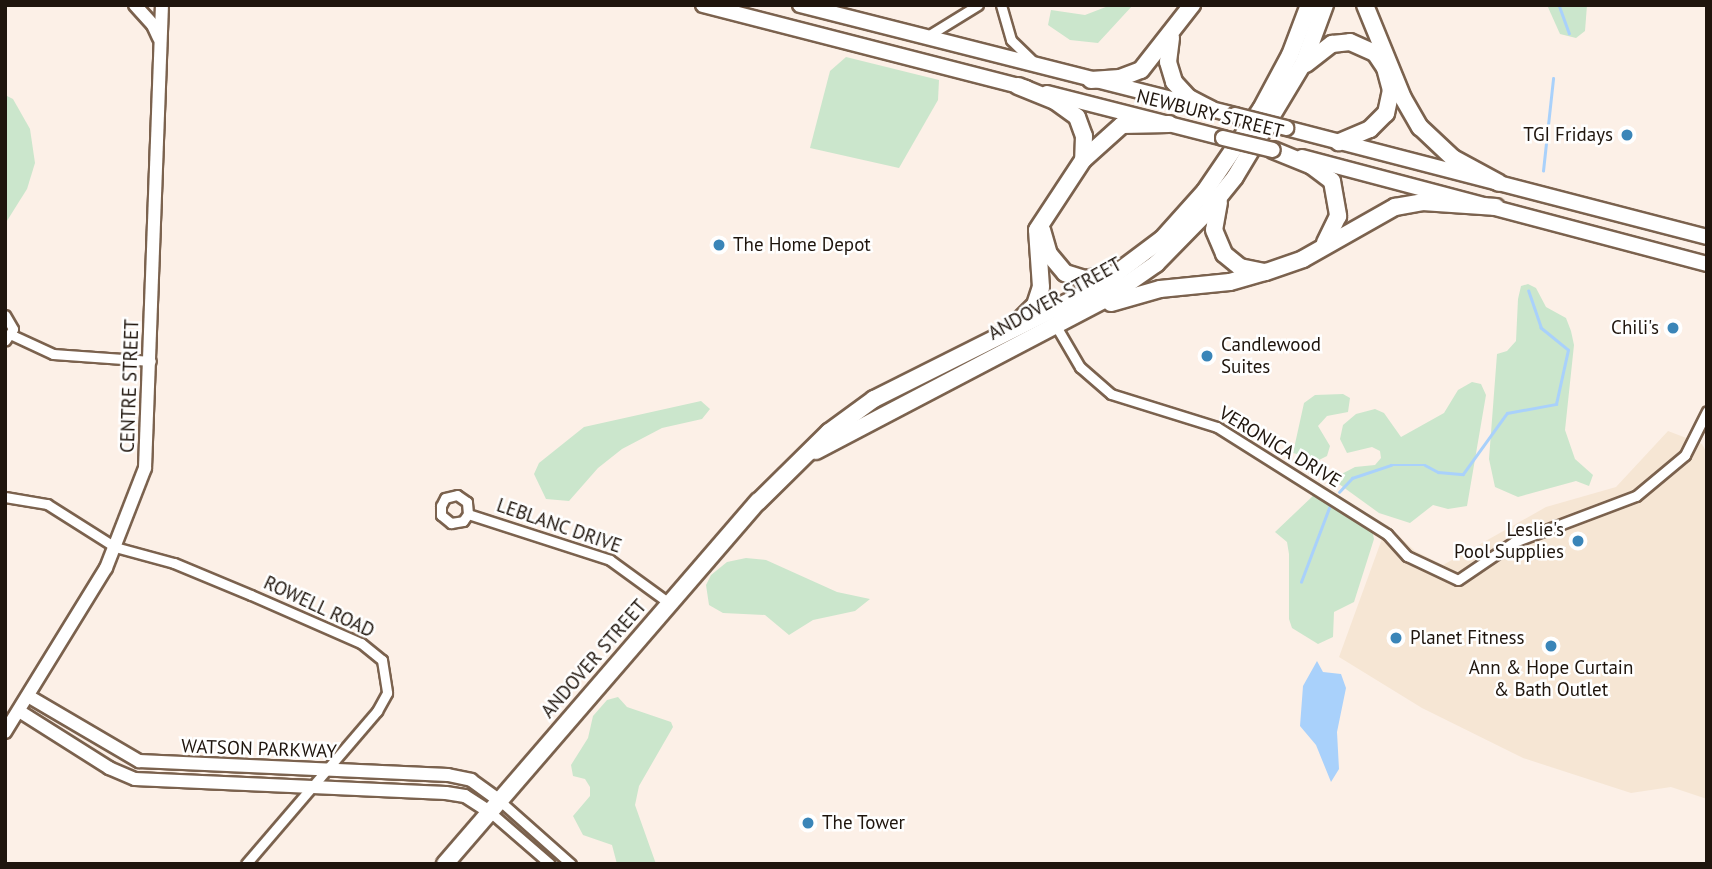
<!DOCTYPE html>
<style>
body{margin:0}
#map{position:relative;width:1712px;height:869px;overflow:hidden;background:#fcf0e7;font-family:"PT Sans",sans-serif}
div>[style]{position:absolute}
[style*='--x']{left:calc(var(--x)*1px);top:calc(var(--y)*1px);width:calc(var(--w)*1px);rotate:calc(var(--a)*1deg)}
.commercial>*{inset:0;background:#f6e6d4}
.green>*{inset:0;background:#cbe6cc}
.water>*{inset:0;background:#a9d1fb}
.stream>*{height:2.5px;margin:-1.25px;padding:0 1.25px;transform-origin:1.25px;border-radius:1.25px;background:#a9d1fb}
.roads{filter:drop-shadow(2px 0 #7b624e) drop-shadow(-2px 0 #7b624e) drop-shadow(0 2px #7b624e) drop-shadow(0 -2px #7b624e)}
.street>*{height:9px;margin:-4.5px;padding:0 4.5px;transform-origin:4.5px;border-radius:4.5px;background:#fff}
.secondary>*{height:12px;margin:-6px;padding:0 6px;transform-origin:6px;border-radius:6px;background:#fff}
.primary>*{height:14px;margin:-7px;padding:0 7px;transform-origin:7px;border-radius:7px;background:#fff}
.highway>*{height:16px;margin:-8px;padding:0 8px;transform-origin:8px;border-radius:8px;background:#fff}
.bridges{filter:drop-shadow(2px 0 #7b624e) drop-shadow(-2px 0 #7b624e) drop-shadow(0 2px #7b624e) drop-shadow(0 -2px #7b624e)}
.primary-bridge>*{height:14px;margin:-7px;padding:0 7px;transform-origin:7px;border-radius:7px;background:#fff}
.dots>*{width:19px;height:19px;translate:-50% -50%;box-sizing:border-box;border:4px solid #fff;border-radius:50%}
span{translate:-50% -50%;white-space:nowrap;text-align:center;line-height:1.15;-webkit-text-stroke:5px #fff;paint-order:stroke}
.street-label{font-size:19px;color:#1f150d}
.poi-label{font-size:19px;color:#1f150d}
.right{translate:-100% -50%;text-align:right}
.left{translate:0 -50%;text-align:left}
.frame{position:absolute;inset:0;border:7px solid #1f150d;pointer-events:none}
</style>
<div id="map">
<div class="commercial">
<i style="clip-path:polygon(1668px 431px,1702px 444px,1707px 453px,1707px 799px,1671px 787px,1631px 793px,1523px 758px,1422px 708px,1339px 657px,1387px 525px,1415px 551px,1443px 565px,1546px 507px,1616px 487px)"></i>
</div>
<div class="green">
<i style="clip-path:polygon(1111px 5px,1133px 5px,1098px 43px,1070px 40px,1048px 25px,1051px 10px,1085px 15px)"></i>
<i style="clip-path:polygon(1547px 5px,1587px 5px,1585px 31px,1576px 38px,1560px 34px)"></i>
<i style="clip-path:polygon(846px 57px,939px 80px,938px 100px,899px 168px,810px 148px,830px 71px)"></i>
<i style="clip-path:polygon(5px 95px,13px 99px,30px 129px,35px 163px,27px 189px,5px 224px)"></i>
<i style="clip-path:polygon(1528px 284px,1536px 288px,1546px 307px,1566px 318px,1571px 331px,1574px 345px,1565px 430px,1575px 459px,1593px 475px,1589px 486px,1576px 481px,1518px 497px,1495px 487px,1489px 459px,1497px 354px,1507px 351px,1516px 341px,1518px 299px,1521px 286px)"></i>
<i style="clip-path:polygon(1472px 382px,1481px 384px,1486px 395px,1467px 506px,1448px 509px,1433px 505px,1410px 523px,1379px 513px,1332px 479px,1355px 467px,1375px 465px,1381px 458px,1380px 451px,1372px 447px,1347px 453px,1340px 439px,1343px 425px,1356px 414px,1375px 409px,1384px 413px,1401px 437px,1444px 413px,1458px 390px)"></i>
<i style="clip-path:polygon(1343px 394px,1350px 398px,1348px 412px,1327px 416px,1318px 426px,1330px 446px,1327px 456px,1319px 460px,1293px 453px,1304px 403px,1315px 395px)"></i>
<i style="clip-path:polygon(701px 401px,710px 409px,702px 419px,662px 428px,622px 449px,598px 468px,569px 501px,546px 499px,534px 474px,539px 463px,584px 427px)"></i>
<i style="clip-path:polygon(1316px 493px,1372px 530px,1374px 539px,1354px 602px,1334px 612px,1333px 637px,1318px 644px,1292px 628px,1289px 619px,1289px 554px,1287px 542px,1275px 532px)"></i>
<i style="clip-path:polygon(746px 558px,766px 560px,837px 592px,870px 599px,855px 611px,813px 620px,789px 635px,765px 615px,723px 613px,709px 605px,706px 585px,711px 575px,727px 562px)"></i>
<i style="clip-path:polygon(618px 697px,627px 707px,671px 722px,673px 727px,639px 786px,635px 805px,656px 864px,617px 864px,612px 845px,583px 835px,573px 816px,590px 796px,590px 787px,585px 779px,573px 776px,571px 765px,588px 738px,593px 716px,607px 700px)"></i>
</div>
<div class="water">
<i style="clip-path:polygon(1317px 661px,1323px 672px,1341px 674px,1346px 688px,1337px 732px,1339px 769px,1331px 782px,1316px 745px,1300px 726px,1303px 686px)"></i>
</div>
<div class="stream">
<i style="--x:1559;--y:5;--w:30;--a:70"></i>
<i style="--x:1543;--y:171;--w:93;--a:-83.8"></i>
<i style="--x:1339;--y:492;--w:19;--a:-47"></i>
<i style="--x:1352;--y:478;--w:41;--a:-18.4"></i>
<i style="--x:1391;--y:465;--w:34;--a:0"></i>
<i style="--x:1425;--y:465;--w:15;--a:28"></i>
<i style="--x:1438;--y:472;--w:25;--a:5"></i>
<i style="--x:1463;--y:474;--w:75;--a:-54.2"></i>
<i style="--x:1507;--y:413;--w:50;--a:-10.4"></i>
<i style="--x:1556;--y:404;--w:55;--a:-77.5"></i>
<i style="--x:1568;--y:350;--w:35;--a:-141"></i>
<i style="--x:1541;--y:328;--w:39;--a:-109"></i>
<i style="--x:1301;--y:582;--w:79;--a:-69.3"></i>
</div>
<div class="roads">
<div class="street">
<i style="--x:1001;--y:5;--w:36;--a:74"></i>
<i style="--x:1011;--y:40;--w:29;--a:44"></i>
<i style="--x:926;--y:37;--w:61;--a:-31.6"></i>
<i style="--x:5;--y:315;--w:16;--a:60"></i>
<i style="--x:13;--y:329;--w:14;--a:124"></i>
<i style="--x:1056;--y:326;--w:48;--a:59.7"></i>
<i style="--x:1080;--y:367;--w:41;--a:41.1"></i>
<i style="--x:1111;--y:394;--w:111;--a:17.3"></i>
<i style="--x:1217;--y:427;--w:201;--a:32.2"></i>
<i style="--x:1387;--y:534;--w:30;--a:48"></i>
<i style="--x:1407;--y:556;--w:56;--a:25.2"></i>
<i style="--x:1458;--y:580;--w:68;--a:-34.2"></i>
<i style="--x:1514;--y:542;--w:130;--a:-20.7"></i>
<i style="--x:1636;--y:496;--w:64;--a:-39.9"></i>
<i style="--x:1685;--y:455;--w:49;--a:-63.4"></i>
<i style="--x:12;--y:335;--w:45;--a:24.9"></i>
<i style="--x:53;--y:354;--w:98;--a:4.1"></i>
<i style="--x:5;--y:497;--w:43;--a:9.5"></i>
<i style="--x:47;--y:504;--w:80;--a:32.3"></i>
<i style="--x:115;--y:547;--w:61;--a:15.2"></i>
<i style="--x:174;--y:563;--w:83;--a:22.6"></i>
<i style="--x:251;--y:595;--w:120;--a:23.6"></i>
<i style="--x:361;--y:643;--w:27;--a:39"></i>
<i style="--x:382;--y:660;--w:33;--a:81"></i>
<i style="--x:387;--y:693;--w:21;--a:119"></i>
<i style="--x:377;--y:711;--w:201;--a:130.6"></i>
<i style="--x:468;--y:514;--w:12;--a:-95"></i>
<i style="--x:467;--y:502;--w:12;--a:-145"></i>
<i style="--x:457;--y:495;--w:12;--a:166"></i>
<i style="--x:445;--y:498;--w:9;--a:117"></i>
<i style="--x:441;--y:506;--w:9;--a:90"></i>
<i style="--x:441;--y:515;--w:13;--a:39"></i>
<i style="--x:451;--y:523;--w:12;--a:-9"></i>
<i style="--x:463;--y:521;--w:9;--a:-54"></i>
<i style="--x:468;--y:514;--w:149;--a:17.9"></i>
<i style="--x:610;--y:560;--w:73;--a:36.1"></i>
<i style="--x:500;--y:801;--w:95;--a:41.6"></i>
<i style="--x:490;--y:812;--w:79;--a:40.9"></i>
</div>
<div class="secondary">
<i style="--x:135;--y:5;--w:27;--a:48"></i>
<i style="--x:153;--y:25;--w:14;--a:65"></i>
<i style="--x:28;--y:696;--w:129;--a:30.4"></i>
<i style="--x:139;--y:761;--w:309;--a:2.6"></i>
<i style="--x:448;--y:775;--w:24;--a:12"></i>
<i style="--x:471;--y:780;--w:36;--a:36"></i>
<i style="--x:19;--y:711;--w:107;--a:32.3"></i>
<i style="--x:109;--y:768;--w:28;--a:23"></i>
<i style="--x:135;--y:779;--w:311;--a:2.6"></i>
<i style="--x:446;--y:793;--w:19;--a:9"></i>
<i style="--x:465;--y:796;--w:30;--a:33"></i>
<i style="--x:5;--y:732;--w:193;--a:-58.4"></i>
<i style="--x:106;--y:568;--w:107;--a:-68.7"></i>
<i style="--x:145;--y:468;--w:463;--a:-87.9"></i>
</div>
<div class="primary">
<i style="--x:703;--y:5;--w:334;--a:14.4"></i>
<i style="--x:800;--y:5;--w:449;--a:14.2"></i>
<i style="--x:1047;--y:93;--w:182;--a:14.3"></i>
<i style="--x:1286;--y:128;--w:435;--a:14.5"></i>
<i style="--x:1302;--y:157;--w:419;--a:14.8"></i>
</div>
<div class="highway">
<i style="--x:1365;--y:5;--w:100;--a:67.8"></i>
<i style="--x:1403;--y:98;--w:34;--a:60"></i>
<i style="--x:1420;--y:127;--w:45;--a:43.2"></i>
<i style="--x:1453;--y:158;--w:52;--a:28.5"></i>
<i style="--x:1171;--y:38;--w:24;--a:97"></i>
<i style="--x:1168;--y:62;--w:21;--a:73"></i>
<i style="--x:1174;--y:82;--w:22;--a:47"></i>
<i style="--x:1189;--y:98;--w:25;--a:27"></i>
<i style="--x:1306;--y:64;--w:33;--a:-38"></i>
<i style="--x:1332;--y:44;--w:18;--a:-6"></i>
<i style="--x:1350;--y:42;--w:27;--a:24"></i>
<i style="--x:1375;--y:53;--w:18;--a:56"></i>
<i style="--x:1385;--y:68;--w:23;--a:75"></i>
<i style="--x:1391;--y:90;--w:24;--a:102"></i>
<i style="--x:1386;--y:113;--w:23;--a:135"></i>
<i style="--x:1370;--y:129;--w:34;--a:157"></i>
<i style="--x:1091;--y:80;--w:29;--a:-4"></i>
<i style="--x:1120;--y:78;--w:22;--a:-21"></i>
<i style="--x:1141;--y:70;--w:83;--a:-51.9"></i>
<i style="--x:1018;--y:86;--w:40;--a:22"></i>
<i style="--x:1055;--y:101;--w:27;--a:36"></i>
<i style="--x:1077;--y:117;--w:20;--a:70"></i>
<i style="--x:1084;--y:136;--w:24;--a:92"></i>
<i style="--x:1273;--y:150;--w:42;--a:22.3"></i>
<i style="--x:1312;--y:166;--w:25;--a:37"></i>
<i style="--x:1332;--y:181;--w:36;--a:80"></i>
<i style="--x:1338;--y:216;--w:30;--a:116"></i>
<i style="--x:1219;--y:202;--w:28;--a:100"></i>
<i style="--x:1214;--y:230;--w:26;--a:67"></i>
<i style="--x:1224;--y:254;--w:21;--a:39"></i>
<i style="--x:1240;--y:267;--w:25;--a:12"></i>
<i style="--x:1042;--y:230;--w:25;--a:74"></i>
<i style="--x:1049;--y:254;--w:25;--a:50"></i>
<i style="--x:1065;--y:273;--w:21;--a:17"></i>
<i style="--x:1085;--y:279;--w:25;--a:-11"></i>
<i style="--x:1111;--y:303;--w:51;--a:-15.9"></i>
<i style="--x:1160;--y:289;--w:70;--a:-5.7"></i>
<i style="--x:1230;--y:282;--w:37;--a:-16"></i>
<i style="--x:1266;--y:272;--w:39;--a:-19"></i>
<i style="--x:1303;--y:259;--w:106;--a:-29.5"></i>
<i style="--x:1395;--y:207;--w:28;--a:-10"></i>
<i style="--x:1423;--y:202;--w:73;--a:3.9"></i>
<i style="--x:1016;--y:324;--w:27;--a:-45"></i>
<i style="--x:1035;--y:305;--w:19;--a:-72"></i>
<i style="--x:1041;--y:287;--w:57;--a:-94"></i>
<i style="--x:1037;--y:230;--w:84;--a:-56.7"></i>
<i style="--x:1083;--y:160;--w:52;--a:-41.9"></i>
<i style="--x:1122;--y:125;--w:47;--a:-1.2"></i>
<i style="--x:816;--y:451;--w:329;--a:-27.7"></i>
<i style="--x:1107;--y:298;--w:60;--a:-34.8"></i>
<i style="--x:1156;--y:264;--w:71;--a:-45.6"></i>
<i style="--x:1206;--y:213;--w:46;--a:-51.1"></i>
<i style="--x:1235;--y:177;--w:134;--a:-59"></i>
<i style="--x:1304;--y:62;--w:61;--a:-69.8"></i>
<i style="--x:445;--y:864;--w:479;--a:-49.2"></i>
<i style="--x:758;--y:502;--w:100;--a:-44.6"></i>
<i style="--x:829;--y:432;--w:56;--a:-36.3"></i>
<i style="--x:874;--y:399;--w:250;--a:-26.6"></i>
<i style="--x:1098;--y:287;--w:80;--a:-36.9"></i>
<i style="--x:1162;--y:239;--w:64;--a:-48.1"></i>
<i style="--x:1205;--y:191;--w:99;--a:-55.7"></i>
<i style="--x:1261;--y:109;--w:61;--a:-61.8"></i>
<i style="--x:1290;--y:55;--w:53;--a:-69.2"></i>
</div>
</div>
<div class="bridges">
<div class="primary-bridge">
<i style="--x:1235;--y:115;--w:53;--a:14.3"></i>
<i style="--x:1223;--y:138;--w:51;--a:13.5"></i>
</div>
</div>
<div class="dots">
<i style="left:1627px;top:135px;background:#3a85b8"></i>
<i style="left:719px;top:245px;background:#3a85b8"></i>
<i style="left:1673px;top:328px;background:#3a85b8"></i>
<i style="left:1207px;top:356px;background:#3a85b8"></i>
<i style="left:1578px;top:541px;background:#3a85b8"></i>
<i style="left:1396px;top:638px;background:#3a85b8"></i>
<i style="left:1551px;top:646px;background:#3a85b8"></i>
<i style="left:808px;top:823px;background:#3a85b8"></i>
</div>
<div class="street-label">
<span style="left:1210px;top:114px;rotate:14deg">NEWBURY STREET</span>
<span style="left:1055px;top:299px;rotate:-29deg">ANDOVER STREET</span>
<span style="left:130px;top:386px;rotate:-88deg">CENTRE STREET</span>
<span style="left:1280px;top:447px;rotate:31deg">VERONICA DRIVE</span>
<span style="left:559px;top:526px;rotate:19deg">LEBLANC DRIVE</span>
<span style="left:319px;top:607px;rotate:25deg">ROWELL ROAD</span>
<span style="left:594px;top:659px;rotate:-49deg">ANDOVER STREET</span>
<span style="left:259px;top:749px;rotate:2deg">WATSON PARKWAY</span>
</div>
<div class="poi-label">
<span class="right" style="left:1613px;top:135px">TGI Fridays</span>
<span class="left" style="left:733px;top:245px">The Home Depot</span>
<span class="right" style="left:1659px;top:328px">Chili's</span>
<span class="left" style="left:1221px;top:356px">Candlewood<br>Suites</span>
<span class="right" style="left:1564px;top:541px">Leslie's<br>Pool Supplies</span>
<span class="left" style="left:1410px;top:638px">Planet Fitness</span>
<span style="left:1551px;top:679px">Ann &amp; Hope Curtain<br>&amp; Bath Outlet</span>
<span class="left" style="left:822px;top:823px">The Tower</span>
</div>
<div class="frame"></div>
</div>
